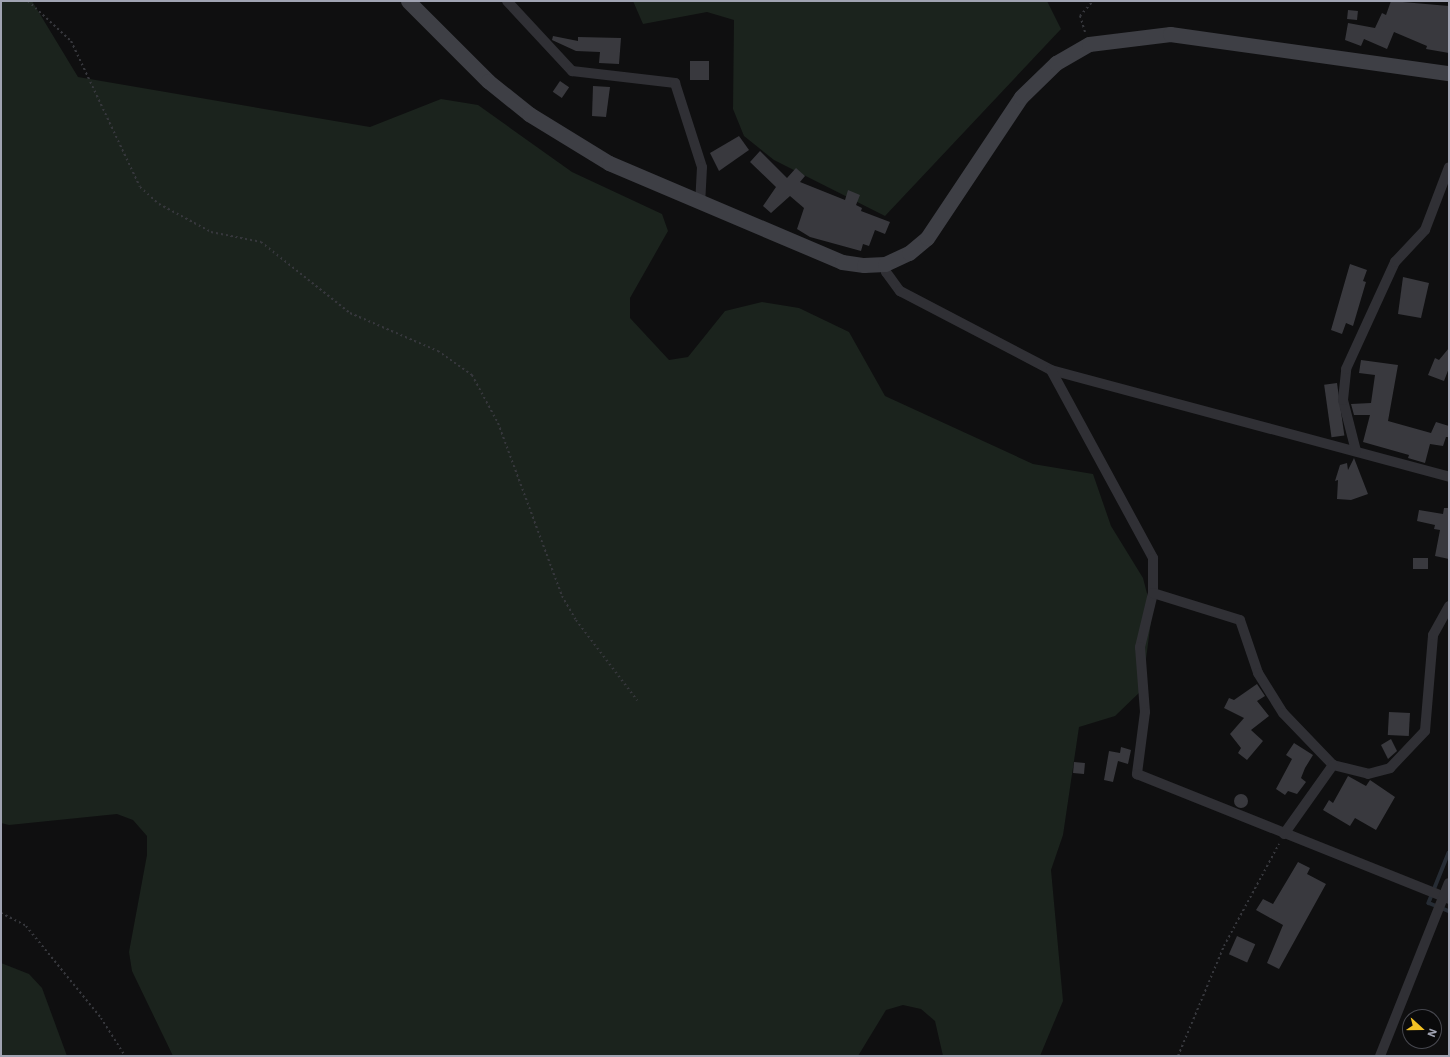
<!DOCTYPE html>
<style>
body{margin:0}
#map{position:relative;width:1450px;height:1057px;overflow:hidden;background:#0f0f10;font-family:"IBM Plex Sans",sans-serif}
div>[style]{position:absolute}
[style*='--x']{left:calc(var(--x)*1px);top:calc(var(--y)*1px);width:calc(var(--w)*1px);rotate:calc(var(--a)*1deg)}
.green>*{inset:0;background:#1b231d}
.stream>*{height:3.5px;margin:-1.75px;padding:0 1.75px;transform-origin:1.75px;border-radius:1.75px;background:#262c34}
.building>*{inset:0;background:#39393e;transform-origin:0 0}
.round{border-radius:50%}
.path>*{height:2px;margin-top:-1px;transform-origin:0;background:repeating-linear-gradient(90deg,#36373c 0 2px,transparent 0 5px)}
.street>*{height:10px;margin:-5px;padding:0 5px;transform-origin:5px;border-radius:5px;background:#303035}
.secondary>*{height:15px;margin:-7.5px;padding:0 7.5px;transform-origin:7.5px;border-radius:7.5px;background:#3e3f45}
span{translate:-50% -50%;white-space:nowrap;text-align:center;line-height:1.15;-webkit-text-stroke:3px #0a0a0b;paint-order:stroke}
.frame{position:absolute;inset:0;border:2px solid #a0a3b2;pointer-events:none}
.north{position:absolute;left:1402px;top:1009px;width:40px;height:40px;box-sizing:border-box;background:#0a0a0b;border:1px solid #46474e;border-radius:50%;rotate:111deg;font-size:11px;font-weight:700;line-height:16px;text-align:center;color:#a0a3b2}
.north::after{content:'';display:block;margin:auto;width:14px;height:18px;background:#f4c224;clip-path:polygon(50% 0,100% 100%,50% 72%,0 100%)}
</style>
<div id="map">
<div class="green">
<i style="clip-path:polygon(1px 1px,32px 1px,78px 77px,370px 127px,441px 99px,478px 105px,572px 172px,662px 214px,668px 231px,630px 298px,630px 318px,669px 360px,688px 357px,725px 311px,762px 302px,799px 308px,849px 332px,885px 396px,1033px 464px,1093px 474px,1111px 526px,1143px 578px,1152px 613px,1142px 690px,1115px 716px,1079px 727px,1063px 835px,1051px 870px,1063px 1001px,1040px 1056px,943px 1056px,935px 1021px,921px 1009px,903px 1005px,886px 1010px,858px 1056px,173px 1056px,132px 971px,129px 952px,147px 855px,147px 836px,133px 820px,117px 814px,9px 825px,1px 823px)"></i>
<i style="clip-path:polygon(633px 1px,1047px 1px,1061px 29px,885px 216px,774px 160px,744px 136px,733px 109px,734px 20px,707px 12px,643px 24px)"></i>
<i style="clip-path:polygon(1px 963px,29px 974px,42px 988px,67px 1056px,1px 1056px)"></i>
</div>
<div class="stream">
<i style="--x:1449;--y:853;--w:54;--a:111.8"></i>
<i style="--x:1429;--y:903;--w:22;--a:22"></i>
</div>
<div class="building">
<i style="clip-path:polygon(1391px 1px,1449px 6px,1449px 53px,1426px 49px,1427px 46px,1394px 32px,1387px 49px,1364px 39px,1361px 46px,1345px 40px,1348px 23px,1375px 28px,1382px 13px,1386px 15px)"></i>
<i style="left:1348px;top:10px;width:10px;height:9px;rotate:6deg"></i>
<i style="clip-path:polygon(553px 36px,578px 41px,578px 37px,621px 38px,619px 64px,599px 63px,600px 52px,576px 51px,552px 40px)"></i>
<i style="left:690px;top:61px;width:19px;height:19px"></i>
<i style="left:560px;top:81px;width:11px;height:13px;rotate:34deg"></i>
<i style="clip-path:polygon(593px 86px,610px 87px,606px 117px,592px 116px)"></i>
<i style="clip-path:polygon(739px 136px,749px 150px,719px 171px,710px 153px)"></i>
<i style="clip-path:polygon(760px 151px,787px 178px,796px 168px,805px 176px,800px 182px,845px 200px,848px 190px,860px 195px,856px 205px,862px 208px,861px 211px,890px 222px,885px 234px,875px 230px,869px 246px,863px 244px,861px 251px,810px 237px,797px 229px,804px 208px,790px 196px,771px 213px,763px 206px,776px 187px,750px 162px)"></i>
<i style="clip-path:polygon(1350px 264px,1367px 270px,1363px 281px,1366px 282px,1353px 326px,1346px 323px,1342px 334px,1331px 330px)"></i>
<i style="clip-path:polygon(1403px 277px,1429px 283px,1421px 318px,1398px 314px)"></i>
<i style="clip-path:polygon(1449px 348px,1449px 368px,1444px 381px,1428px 375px,1435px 358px,1439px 360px)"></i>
<i style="clip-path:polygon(1361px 360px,1398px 365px,1388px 421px,1431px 433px,1436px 422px,1449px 426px,1449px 437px,1446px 437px,1443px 446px,1430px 444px,1425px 463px,1408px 458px,1409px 455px,1363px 442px,1370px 415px,1354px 415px,1351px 404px,1371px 403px,1375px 375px,1359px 373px)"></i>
<i style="left:1337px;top:383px;width:53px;height:13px;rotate:82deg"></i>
<i style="clip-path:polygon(1354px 458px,1368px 494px,1351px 500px,1337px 499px,1338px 480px,1335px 481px,1340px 465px,1347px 463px,1348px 470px)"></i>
<i style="clip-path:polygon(1444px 508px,1449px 508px,1449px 559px,1435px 556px,1440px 530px,1434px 529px,1435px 525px,1417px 521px,1419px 510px,1443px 514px)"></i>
<i style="left:1428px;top:558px;width:11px;height:15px;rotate:90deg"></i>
<i style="clip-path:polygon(1257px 684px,1265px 696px,1257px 701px,1269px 716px,1251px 730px,1263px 741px,1247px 760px,1238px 753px,1241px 748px,1230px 734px,1244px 718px,1224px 708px,1229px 698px,1234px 700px)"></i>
<i style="left:1389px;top:712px;width:21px;height:23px;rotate:3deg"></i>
<i style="clip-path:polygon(1391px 739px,1397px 751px,1388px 759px,1381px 745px)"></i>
<i style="clip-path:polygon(1294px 743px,1313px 755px,1305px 768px,1301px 778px,1306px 782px,1297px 794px,1288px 791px,1285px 795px,1276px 789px,1292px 759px,1286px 755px)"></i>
<i style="clip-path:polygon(1121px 747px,1131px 750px,1128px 764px,1118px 761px,1113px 782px,1104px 780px,1109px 751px,1120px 753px)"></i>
<i style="left:1074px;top:762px;width:11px;height:11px;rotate:5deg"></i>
<i style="clip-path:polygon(1348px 776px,1366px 786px,1370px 780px,1395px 797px,1376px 830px,1355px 818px,1350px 826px,1323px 810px,1329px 800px,1333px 803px)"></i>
<i class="round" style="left:1234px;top:794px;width:14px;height:14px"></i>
<i style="clip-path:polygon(1298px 862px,1310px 868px,1307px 874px,1326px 884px,1279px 969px,1267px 963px,1283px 925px,1256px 910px,1263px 899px,1273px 904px)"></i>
<i style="left:1237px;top:936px;width:20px;height:20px;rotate:24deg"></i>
</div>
<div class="path">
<i style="--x:28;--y:1;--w:59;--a:42.9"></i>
<i style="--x:71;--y:41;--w:161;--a:64.7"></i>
<i style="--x:140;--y:187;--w:25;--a:42"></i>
<i style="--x:159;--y:204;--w:59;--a:28.3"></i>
<i style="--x:211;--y:232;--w:51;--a:11.3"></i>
<i style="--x:261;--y:242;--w:114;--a:38.6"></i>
<i style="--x:350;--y:313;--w:96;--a:23.4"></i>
<i style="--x:438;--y:351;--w:42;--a:35.2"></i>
<i style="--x:472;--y:375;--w:55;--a:61.6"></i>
<i style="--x:498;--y:423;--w:184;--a:69.7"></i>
<i style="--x:562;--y:596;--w:28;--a:60"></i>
<i style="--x:576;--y:620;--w:101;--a:52.7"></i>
<i style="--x:1085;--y:32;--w:17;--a:-107"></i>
<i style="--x:1080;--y:16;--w:20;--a:-49"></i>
<i style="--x:1;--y:913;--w:28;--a:27"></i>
<i style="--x:26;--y:926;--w:119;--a:50.8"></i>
<i style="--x:101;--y:1018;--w:45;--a:57.7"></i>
<i style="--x:1178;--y:1056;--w:119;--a:-67.3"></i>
<i style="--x:1224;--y:946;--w:116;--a:-61.7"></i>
</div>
<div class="street">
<i style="--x:507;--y:1;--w:96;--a:47.1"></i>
<i style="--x:572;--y:71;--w:104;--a:6.6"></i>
<i style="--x:675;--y:83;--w:88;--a:72.2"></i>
<i style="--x:702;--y:167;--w:33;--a:93"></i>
<i style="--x:885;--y:264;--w:8;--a:83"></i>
<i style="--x:886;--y:272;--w:24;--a:54"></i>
<i style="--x:900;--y:291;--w:170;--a:27.6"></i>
<i style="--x:1051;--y:370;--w:412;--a:15"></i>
<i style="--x:1051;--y:370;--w:214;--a:61.5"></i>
<i style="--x:1153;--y:558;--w:35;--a:90"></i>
<i style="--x:1153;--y:593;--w:56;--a:103.5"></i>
<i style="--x:1140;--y:647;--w:65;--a:85.6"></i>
<i style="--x:1145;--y:712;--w:63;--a:97.4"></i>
<i style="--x:1137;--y:774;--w:336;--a:21.8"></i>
<i style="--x:1356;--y:451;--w:53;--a:-104.3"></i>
<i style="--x:1343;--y:400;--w:31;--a:-84"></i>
<i style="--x:1346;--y:369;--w:118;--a:-65.4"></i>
<i style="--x:1395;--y:262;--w:44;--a:-46.8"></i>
<i style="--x:1425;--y:230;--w:67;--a:-69.1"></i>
<i style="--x:1153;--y:593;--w:91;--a:17.2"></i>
<i style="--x:1240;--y:620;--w:56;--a:71.2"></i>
<i style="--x:1258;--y:673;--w:47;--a:58"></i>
<i style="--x:1283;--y:713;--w:72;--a:46.1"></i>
<i style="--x:1333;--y:765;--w:36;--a:14"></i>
<i style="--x:1368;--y:774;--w:23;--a:-15"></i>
<i style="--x:1390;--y:768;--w:51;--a:-46.6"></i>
<i style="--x:1425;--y:731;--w:96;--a:-85.2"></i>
<i style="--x:1433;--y:635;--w:33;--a:-61"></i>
<i style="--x:1284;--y:834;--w:85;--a:-54.6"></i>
<i style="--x:1380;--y:1056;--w:186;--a:-68.3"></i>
</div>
<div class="secondary">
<i style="--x:408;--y:1;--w:113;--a:45"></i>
<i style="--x:488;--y:81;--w:53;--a:38.8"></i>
<i style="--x:529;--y:114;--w:94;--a:31.5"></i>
<i style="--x:609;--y:163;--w:253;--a:23"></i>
<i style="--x:842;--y:262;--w:22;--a:8"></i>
<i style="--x:864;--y:265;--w:21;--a:-3"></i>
<i style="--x:885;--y:264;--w:26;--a:-25"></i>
<i style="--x:909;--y:253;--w:23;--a:-40"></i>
<i style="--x:927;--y:238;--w:169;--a:-56.3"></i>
<i style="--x:1021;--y:97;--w:49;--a:-44.2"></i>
<i style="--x:1056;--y:63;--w:38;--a:-30"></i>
<i style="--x:1089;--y:44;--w:82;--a:-7"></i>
<i style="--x:1170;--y:34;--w:282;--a:8"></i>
</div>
<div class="frame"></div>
<div class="north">N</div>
</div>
